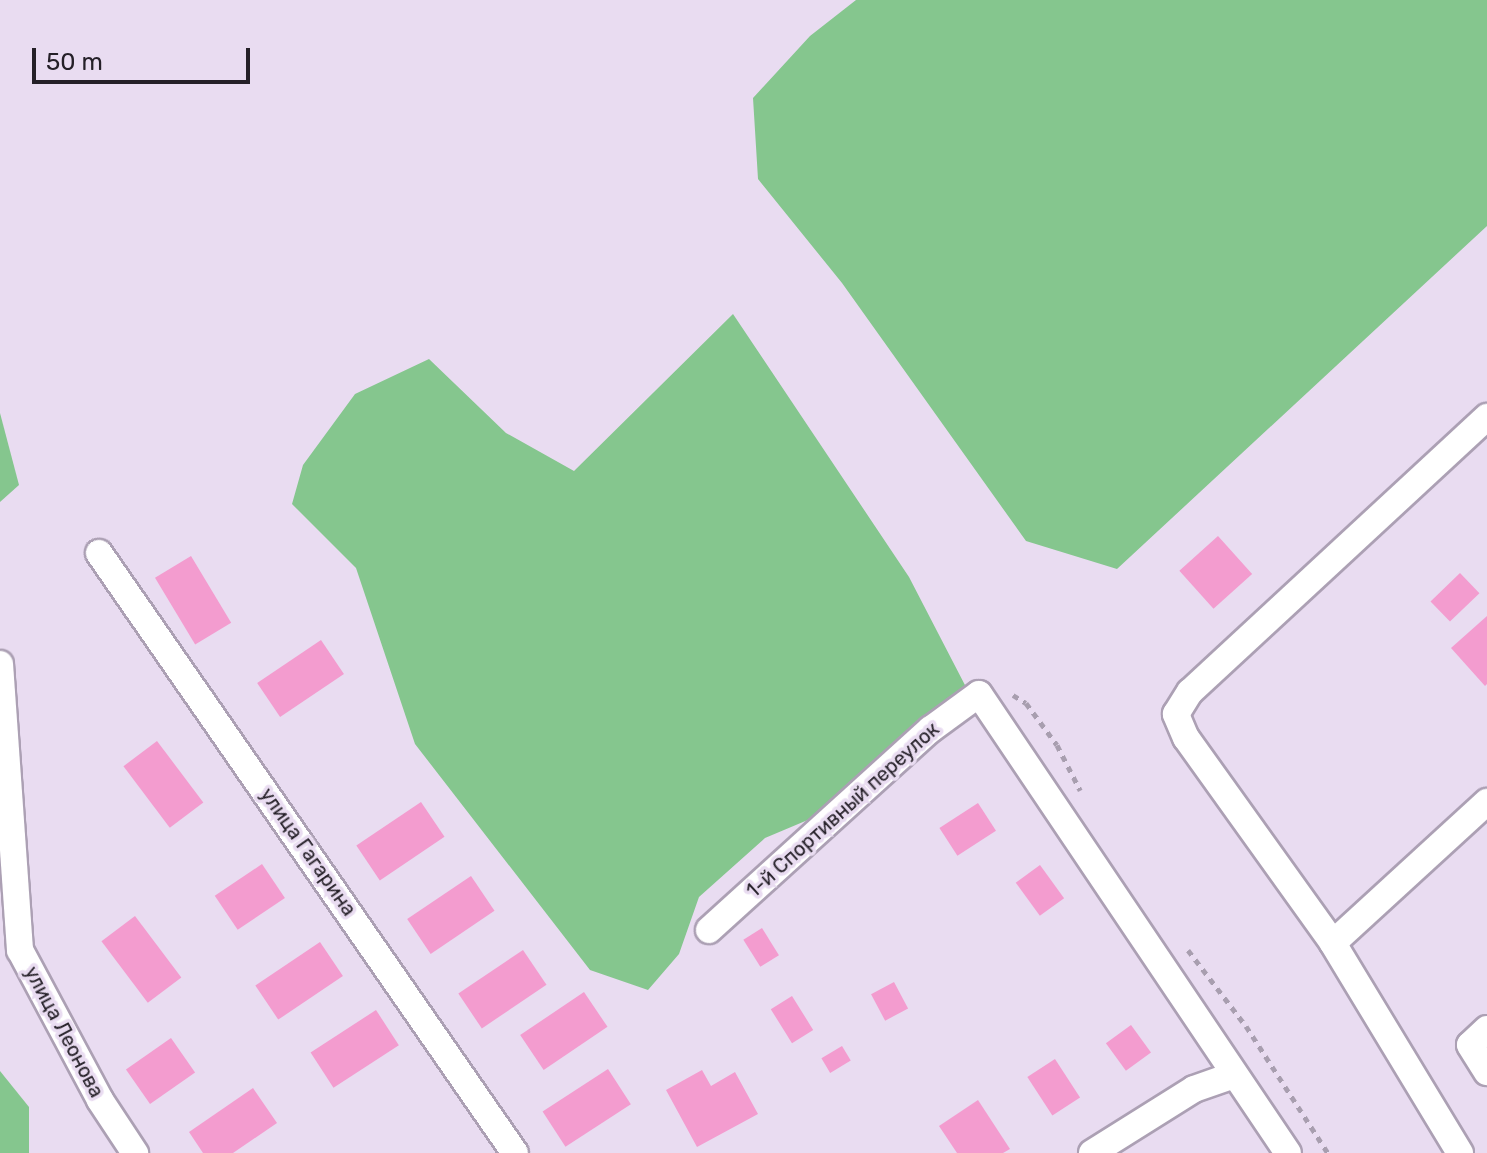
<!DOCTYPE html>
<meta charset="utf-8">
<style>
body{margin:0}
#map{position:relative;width:1487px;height:1153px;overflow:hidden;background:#e9dcf1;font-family:Rubik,sans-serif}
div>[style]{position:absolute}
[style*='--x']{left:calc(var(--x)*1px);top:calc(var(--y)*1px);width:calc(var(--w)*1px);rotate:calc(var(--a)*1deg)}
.green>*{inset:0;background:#85c68e}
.building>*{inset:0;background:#f39ccf;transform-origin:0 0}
.path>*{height:5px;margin-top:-2.5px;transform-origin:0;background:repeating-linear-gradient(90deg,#a89eaf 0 6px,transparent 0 12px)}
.roads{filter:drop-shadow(2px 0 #aca0b4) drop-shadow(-2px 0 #aca0b4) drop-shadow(0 2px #aca0b4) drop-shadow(0 -2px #aca0b4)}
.street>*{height:26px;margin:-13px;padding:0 13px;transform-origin:13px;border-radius:13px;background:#fff}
span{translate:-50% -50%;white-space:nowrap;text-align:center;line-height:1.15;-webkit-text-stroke:7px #e9dcf1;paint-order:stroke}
.street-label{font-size:20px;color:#252028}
.scale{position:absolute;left:32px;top:48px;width:218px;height:36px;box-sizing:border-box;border:4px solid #252028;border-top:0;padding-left:10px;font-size:24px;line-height:28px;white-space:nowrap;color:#252028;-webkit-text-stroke:6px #e9dcf1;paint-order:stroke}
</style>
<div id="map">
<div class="green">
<i style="clip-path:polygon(856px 0,1487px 0,1487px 226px,1117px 569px,1026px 541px,842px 283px,758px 179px,753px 98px,810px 36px)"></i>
<i style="clip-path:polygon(733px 314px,909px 577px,967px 689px,822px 814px,765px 838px,699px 897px,679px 954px,648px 990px,590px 970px,415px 744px,356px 568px,292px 504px,303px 465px,355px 394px,429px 359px,506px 433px,574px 471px)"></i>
<i style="clip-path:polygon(0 413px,19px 485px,0 502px)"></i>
<i style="clip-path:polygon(0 1071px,29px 1107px,29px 1153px,0 1153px)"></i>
</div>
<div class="building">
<i style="left:1218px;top:536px;width:51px;height:52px;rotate:48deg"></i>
<i style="left:191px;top:556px;width:78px;height:42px;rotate:59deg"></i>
<i style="left:1460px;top:573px;width:28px;height:41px;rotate:46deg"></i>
<i style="clip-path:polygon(1487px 616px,1487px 684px,1485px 686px,1451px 648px)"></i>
<i style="left:321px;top:640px;width:41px;height:77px;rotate:56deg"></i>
<i style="left:157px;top:741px;width:77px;height:42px;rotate:53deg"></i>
<i style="left:421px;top:802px;width:42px;height:78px;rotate:56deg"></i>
<i style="left:978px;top:803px;width:33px;height:46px;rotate:57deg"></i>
<i style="left:262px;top:864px;width:41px;height:57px;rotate:56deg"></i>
<i style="left:1040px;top:865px;width:41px;height:30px;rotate:54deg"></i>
<i style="left:471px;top:876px;width:42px;height:77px;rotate:56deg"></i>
<i style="left:135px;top:916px;width:77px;height:42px;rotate:53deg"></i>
<i style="left:762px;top:928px;width:32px;height:22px;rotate:58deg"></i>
<i style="left:320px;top:942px;width:41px;height:78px;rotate:56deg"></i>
<i style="left:523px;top:950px;width:42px;height:78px;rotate:56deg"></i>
<i style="left:894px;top:982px;width:30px;height:26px;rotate:62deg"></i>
<i style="left:584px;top:992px;width:42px;height:77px;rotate:56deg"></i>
<i style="left:792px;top:996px;width:40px;height:25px;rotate:58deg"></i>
<i style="left:376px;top:1010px;width:42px;height:78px;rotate:57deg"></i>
<i style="left:1131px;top:1025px;width:34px;height:31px;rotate:54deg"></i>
<i style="left:171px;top:1038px;width:42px;height:55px;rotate:55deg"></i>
<i style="left:842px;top:1046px;width:17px;height:24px;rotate:59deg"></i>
<i style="left:1055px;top:1059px;width:46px;height:33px;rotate:57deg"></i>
<i style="left:608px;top:1069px;width:42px;height:78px;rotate:57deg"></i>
<i style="clip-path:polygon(702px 1070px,711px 1086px,735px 1072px,758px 1114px,697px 1147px,666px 1090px)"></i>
<i style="clip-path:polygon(253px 1088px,277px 1123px,233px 1153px,203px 1153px,189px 1132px)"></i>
<i style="clip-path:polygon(978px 1100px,1010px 1149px,1003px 1153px,957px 1153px,939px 1126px)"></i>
</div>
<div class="path">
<i style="--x:1013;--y:695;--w:15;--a:32"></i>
<i style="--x:1026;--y:703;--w:52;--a:53.6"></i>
<i style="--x:1057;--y:745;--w:51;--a:62.9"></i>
<i style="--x:1188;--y:950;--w:96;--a:52.7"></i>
<i style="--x:1246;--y:1026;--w:151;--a:57.2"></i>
</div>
<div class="roads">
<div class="street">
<i style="--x:99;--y:553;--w:730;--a:55.27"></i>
<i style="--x:0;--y:664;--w:287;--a:86"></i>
<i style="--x:20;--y:950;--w:170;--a:61.9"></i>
<i style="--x:100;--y:1100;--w:64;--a:56.6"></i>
<i style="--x:709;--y:930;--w:299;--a:-42.2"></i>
<i style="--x:931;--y:729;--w:59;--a:-36.1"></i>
<i style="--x:979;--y:694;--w:553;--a:56.05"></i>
<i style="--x:1333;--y:943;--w:209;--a:-42.5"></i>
<i style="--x:1487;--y:1029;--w:23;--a:137"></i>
<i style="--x:1470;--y:1045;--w:32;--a:58"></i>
<i style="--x:1092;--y:1153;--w:120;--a:-32.1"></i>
<i style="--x:1194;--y:1089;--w:42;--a:-19.3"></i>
<i style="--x:1460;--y:1153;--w:245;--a:-121.2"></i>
<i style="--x:1333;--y:943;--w:252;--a:-125.6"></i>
<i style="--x:1186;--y:738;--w:26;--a:-113"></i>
<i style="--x:1176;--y:714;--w:26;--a:-58"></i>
<i style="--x:1190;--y:692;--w:405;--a:-42.8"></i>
</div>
</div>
<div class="street-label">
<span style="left:843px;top:810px;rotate:-42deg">1-й Спортивный переулок</span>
<span style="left:308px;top:852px;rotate:55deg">улица Гагарина</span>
<span style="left:64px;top:1032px;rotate:62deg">улица Леонова</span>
</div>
<div class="scale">50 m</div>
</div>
